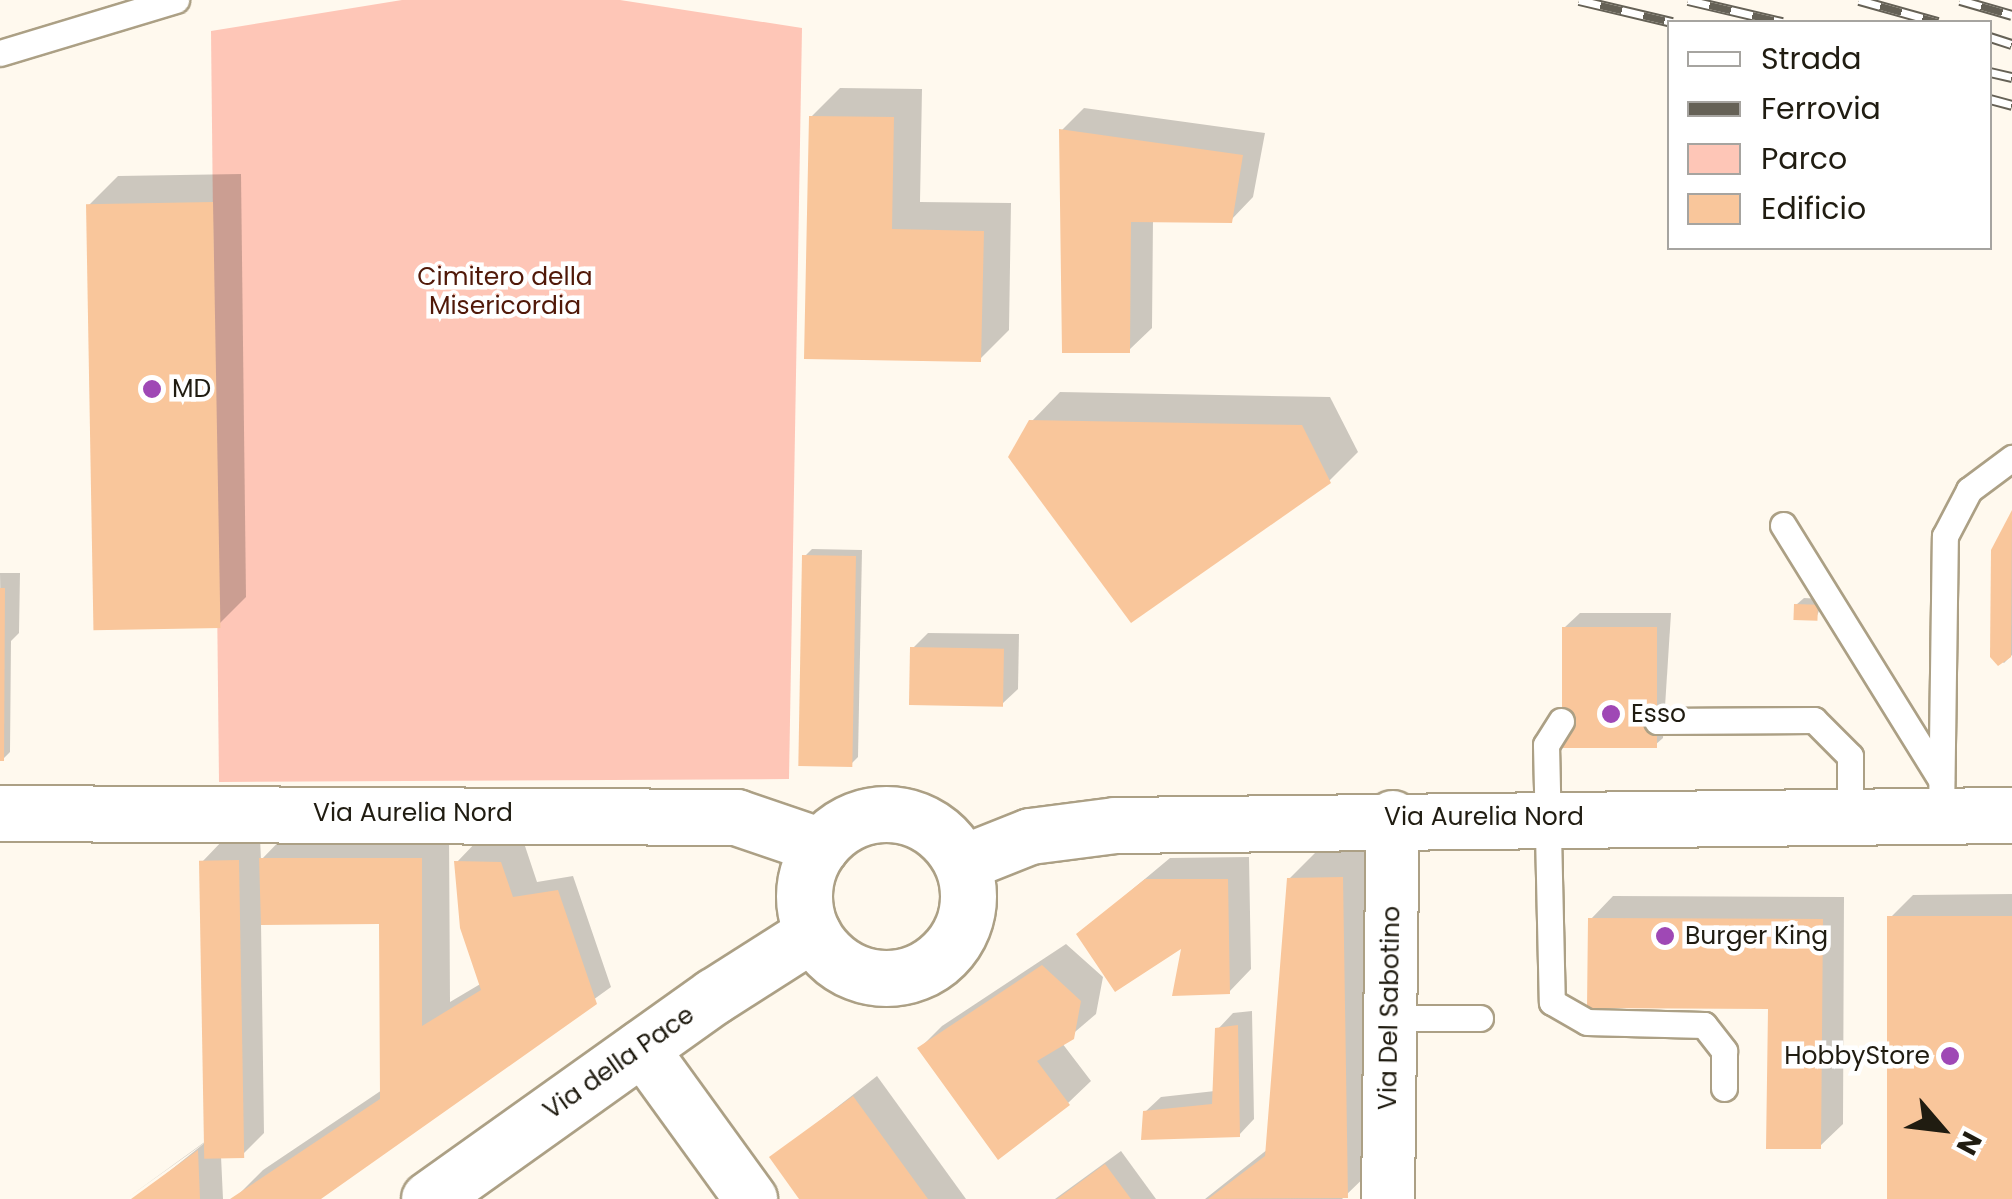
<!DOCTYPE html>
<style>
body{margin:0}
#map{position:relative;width:2012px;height:1199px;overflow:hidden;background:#fff9ee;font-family:Poppins,sans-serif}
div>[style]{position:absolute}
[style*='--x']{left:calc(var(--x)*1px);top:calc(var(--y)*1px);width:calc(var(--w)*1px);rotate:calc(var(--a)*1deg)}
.green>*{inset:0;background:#fec6b7}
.shadow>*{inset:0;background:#0003}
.building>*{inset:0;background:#f9c69b;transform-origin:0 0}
.roads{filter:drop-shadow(2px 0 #aca085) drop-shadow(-2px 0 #aca085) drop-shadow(0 2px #aca085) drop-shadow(0 -2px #aca085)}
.service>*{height:25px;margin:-12.5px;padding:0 12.5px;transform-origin:12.5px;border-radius:12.5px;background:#fff}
.minor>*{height:52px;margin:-26px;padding:0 26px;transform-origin:26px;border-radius:26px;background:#fff}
.tertiary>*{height:55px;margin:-27.5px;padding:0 27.5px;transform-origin:27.5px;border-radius:27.5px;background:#fff}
.secondary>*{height:55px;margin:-27.5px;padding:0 27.5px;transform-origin:27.5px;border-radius:27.5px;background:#fff}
.secondary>.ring{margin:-27.5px;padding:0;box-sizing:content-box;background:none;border:55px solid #fff;border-radius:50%}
.rail>*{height:11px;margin-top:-5.5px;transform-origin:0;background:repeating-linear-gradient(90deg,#fff 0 22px,#656156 0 44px);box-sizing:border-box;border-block:2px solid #656156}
.dots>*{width:28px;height:28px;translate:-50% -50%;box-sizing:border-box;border:5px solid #fff;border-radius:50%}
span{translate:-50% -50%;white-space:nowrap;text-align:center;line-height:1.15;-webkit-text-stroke:9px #fff;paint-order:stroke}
.park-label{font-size:25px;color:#501808}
.poi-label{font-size:25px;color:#201c11}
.left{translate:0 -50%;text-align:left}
.right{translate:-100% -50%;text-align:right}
.street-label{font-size:25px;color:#201c11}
.legend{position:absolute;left:1667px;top:20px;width:325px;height:230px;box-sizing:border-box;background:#fff;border:2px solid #a6a4a0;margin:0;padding:12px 18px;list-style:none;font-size:30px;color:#201c11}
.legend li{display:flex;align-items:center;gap:20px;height:50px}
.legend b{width:50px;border:2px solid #a6a4a0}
.north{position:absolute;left:1892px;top:1079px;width:100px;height:100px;-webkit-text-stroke:8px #fff;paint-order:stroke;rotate:118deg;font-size:28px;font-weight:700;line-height:40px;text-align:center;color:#201c11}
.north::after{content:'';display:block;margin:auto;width:35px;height:45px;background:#201c11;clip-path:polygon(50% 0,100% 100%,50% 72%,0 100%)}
</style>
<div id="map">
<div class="green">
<i style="clip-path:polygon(402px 0,620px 0,802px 28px,789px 779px,219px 782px,211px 31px)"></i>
</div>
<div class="shadow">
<i style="clip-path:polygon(840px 88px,922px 89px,920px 202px,1011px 203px,1009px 330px,980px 359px,811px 117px)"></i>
<i style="clip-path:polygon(1084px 108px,1265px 133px,1253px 197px,1231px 220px,1153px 220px,1152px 328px,1129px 350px,1062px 130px)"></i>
<i style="clip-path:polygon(241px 174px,246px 597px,217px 626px,89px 205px,118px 176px)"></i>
<i style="clip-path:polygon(1060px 392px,1330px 397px,1358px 452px,1329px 481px,1031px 422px)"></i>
<i style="clip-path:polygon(2012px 520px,2012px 655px,2004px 663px,1993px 655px,1993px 551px)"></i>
<i style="clip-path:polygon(812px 549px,862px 550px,858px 757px,851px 764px,805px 556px)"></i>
<i style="clip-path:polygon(0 573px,20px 573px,19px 633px,11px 641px,10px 752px,3px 759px)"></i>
<i style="clip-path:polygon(1804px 598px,1824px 599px,1816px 618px,1796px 605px)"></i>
<i style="clip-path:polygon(1580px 613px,1671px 613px,1663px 738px,1655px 745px,1564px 628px)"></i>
<i style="clip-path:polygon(928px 633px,1019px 634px,1018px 689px,1002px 704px,912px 649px)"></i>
<i style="clip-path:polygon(290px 830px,449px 831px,450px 1002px,482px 983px,457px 862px,479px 839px,523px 840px,537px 882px,573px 876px,611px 987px,317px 1199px,234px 1199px,263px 1170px,382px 1090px,381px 921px,261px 922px,264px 1133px,242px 1155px,221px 1156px,223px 1199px,135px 1199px,207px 1141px,126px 1199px,206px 1141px,202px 862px,224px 839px,260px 838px,261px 860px)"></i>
<i style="clip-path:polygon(1370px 849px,1376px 1166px,1342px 1199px,1205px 1199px,1268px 1149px,1289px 879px,1318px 850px)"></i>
<i style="clip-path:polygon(1249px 857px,1251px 969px,1229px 992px,1184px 943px,1079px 934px,1170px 858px)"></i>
<i style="clip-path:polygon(2012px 894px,2012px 1199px,1891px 1199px,1890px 918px,1913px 895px)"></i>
<i style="clip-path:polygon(1613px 896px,1844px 897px,1843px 1124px,1820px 1146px,1770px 1006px,1591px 919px)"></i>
<i style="clip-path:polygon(1066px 944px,1103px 977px,1096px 1014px,1062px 1043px,1091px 1081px,1068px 1103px,920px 1048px,942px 1026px)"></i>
<i style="clip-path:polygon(1252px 1011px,1254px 1119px,1239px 1135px,1145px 1112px,1161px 1097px,1215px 1091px,1218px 1029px,1233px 1013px)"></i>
<i style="clip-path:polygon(877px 1076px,966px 1199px,803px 1199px,772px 1158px)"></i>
<i style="clip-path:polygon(1121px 1151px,1156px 1199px,1055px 1199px)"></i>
</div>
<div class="building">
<i style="clip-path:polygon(809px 116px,894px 117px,892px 229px,984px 231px,981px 362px,804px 359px)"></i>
<i style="clip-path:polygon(1059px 129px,1243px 155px,1232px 223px,1131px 222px,1130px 353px,1062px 353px)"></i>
<i style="left:213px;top:202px;width:426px;height:127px;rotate:89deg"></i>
<i style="clip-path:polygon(1029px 420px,1302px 425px,1331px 483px,1131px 623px,1008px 457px)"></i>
<i style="clip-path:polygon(2012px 510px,2011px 657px,1998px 666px,1990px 657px,1991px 550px)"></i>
<i style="left:802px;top:555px;width:54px;height:211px;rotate:1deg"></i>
<i style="clip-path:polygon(0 588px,5px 588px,4px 761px,0 761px)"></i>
<i style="left:1794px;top:604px;width:24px;height:16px;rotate:2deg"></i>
<i style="left:1562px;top:627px;width:95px;height:121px"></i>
<i style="left:910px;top:647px;width:94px;height:58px;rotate:1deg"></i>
<i style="clip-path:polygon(259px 858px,422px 858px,422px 1026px,481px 990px,460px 928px,454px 861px,501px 862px,513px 897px,558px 890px,597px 1004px,321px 1199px,230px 1199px,380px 1099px,379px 924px,261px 925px)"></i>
<i style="left:239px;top:860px;width:298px;height:40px;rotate:89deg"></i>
<i style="clip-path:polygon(1343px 877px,1348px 1198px,1208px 1199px,1265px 1156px,1287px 878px)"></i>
<i style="clip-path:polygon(1145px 879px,1228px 879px,1230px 994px,1172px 996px,1181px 949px,1115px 992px,1076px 934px)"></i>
<i style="left:2012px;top:916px;width:283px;height:125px;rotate:90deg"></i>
<i style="clip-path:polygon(1588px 918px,1823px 919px,1821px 1149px,1766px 1149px,1768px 1009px,1587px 1008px)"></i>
<i style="clip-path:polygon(1042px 965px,1081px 1001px,1074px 1039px,1037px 1061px,1070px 1105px,998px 1160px,917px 1048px)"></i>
<i style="clip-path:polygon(1238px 1025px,1240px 1137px,1141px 1140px,1143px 1111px,1212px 1104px,1215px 1028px)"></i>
<i style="clip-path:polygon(853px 1096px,928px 1199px,799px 1199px,769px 1157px)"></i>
<i style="clip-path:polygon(198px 1150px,200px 1199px,131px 1199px)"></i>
<i style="clip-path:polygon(1105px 1164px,1131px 1199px,1057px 1199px)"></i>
</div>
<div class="roads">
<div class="service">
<i style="--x:0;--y:53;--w:184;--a:-16.8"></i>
<i style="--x:1783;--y:525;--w:300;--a:58.2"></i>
<i style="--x:1561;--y:721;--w:28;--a:122"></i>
<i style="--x:1546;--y:745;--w:257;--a:88.7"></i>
<i style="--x:1552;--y:1002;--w:40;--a:29.7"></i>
<i style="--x:1587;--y:1022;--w:117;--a:1.5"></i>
<i style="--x:1704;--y:1025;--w:33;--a:52"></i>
<i style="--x:1724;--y:1051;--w:37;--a:90"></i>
<i style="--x:1657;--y:721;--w:157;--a:-0.4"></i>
<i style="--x:1814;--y:720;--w:51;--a:45"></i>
<i style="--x:1850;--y:756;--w:61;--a:90"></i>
<i style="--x:1941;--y:816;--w:280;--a:-89.2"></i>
<i style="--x:1945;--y:536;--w:52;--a:-62.4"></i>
<i style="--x:1969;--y:490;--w:54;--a:-36.7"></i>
<i style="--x:1390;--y:1018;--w:90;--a:0"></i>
</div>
<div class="minor">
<i style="--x:641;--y:1047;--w:188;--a:54.1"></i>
<i style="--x:1388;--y:1199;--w:382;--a:-89.3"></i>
</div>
<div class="tertiary">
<i style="--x:0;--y:813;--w:736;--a:0.31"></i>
<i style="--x:736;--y:817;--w:90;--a:18.8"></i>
</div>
<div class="secondary">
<i class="ring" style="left:804px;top:814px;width:109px;height:109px"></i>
<i style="--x:962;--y:863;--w:73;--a:-21.7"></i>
<i style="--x:1030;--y:836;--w:86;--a:-7.4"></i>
<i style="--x:1115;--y:825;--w:897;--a:-0.64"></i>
<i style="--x:429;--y:1199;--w:350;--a:-35.5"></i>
<i style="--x:714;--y:996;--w:117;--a:-32.5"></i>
</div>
</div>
<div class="rail">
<i style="--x:1579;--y:0;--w:96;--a:13.3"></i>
<i style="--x:1688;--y:0;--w:97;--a:13.2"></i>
<i style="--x:1859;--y:0;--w:82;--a:15.6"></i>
<i style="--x:1960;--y:0;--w:54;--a:16.1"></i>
<i style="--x:1990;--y:37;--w:23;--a:18"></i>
<i style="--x:1990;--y:72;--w:23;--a:13"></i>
<i style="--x:1990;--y:99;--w:23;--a:15"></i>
</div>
<div class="dots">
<i style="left:152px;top:389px;background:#9f48b5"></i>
<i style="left:1611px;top:714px;background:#9f48b5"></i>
<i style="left:1665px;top:936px;background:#9f48b5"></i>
<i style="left:1950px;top:1056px;background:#9f48b5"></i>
</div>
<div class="park-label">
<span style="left:505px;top:292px">Cimitero della<br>Misericordia</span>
</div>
<div class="poi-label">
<span class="left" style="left:172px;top:389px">MD</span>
<span class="left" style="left:1631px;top:714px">Esso</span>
<span class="left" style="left:1685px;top:936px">Burger King</span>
<span class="right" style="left:1930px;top:1056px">HobbyStore</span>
</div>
<div class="street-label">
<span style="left:413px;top:813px">Via Aurelia Nord</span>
<span style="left:1484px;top:817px">Via Aurelia Nord</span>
<span style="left:1390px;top:1008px;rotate:-89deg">Via Del Sabotino</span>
<span style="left:619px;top:1063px;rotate:-35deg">Via della Pace</span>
</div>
<ul class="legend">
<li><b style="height:12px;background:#fff"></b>Strada</li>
<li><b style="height:12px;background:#656156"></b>Ferrovia</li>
<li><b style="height:28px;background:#fec6b7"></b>Parco</li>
<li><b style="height:28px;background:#f9c69b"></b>Edificio</li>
</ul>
<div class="north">N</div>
</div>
